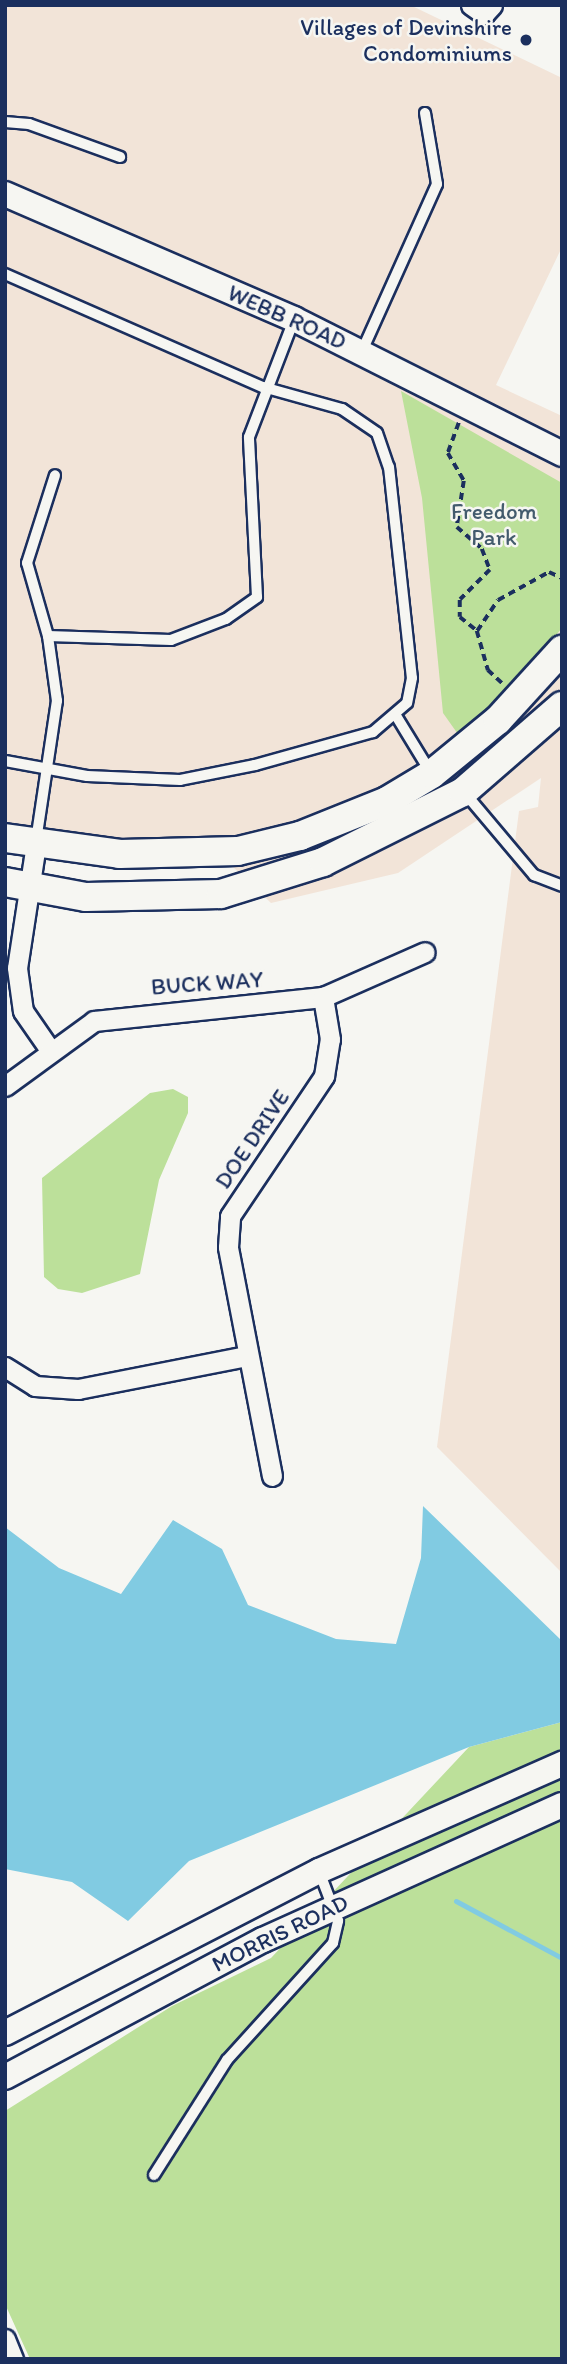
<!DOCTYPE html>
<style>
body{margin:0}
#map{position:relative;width:567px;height:2364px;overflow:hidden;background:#f6f6f2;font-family:Itim,sans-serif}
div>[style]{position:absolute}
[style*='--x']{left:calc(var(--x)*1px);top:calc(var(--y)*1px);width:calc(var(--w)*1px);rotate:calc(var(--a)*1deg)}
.built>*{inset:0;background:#f2e4d8}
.green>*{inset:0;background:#bce09a}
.water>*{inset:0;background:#81cbe2}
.stream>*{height:5px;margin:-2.5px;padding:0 2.5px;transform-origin:2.5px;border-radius:2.5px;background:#81cbe2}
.path>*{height:3.5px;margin-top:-1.75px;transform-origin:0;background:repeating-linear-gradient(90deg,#1b2f5e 0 7px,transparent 0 12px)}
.roads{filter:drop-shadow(2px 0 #1b2f5e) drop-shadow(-2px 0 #1b2f5e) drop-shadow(0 2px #1b2f5e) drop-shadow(0 -2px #1b2f5e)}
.service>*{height:10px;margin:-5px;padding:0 5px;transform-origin:5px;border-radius:5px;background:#f6f6f2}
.minor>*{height:19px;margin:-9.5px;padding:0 9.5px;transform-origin:9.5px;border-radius:9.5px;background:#f6f6f2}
.tertiary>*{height:24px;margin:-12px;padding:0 12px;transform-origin:12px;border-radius:12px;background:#f6f6f2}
.secondary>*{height:28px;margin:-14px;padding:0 14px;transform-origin:14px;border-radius:14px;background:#f6f6f2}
.dots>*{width:19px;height:19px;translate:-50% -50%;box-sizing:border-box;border:4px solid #f6f6f2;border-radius:50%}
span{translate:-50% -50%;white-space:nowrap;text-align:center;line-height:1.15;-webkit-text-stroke:5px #f6f6f2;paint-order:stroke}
.poi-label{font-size:23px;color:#1b2f5e}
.right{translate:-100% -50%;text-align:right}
.street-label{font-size:23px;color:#1b2f5e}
.park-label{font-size:23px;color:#435b6d}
.frame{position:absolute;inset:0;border:7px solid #1b2f5e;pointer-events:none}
</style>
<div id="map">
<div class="built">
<i style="clip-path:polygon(5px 5px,410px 5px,562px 78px,562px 247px,496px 385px,562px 416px,562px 1573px,437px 1447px,519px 811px,538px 807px,541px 778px,398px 873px,271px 903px,211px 846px,86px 843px,5px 826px)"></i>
</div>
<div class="green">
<i style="clip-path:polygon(401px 391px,562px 483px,562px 628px,485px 719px,460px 737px,443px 713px,422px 498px)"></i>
<i style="clip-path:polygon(173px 1089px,188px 1097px,188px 1113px,159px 1180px,140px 1274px,82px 1293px,58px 1289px,44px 1277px,42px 1178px,150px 1093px)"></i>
<i style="clip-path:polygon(562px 1722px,562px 2359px,30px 2359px,5px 2304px,5px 2111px,172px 2006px,271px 1958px,469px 1747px)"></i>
</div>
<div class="water">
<i style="clip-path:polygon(423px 1506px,562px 1641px,562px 1722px,469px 1747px,189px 1861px,128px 1921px,72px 1882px,5px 1869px,5px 1527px,59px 1568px,121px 1594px,173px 1520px,222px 1549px,248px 1605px,336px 1639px,396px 1644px,421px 1558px)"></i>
</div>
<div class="stream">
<i style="--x:456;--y:1901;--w:120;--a:28.3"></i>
</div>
<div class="path">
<i style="--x:459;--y:423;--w:32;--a:110"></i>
<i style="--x:448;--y:453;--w:32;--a:60"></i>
<i style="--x:464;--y:481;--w:47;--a:98.7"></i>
<i style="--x:457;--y:527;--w:33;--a:41"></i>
<i style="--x:482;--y:549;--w:22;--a:69"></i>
<i style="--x:490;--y:570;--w:42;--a:135"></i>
<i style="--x:460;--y:600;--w:17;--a:90"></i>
<i style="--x:460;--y:617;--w:22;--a:39"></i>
<i style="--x:477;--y:631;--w:41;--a:74.2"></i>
<i style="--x:488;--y:670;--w:19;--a:43"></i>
<i style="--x:477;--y:631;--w:37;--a:-56"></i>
<i style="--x:498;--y:600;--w:58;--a:-28.8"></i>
<i style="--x:549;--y:572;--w:14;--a:25"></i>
</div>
<div class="roads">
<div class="service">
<i style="--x:5;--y:122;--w:24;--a:5"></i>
<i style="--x:29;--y:124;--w:97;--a:19.9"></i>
<i style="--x:5;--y:274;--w:282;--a:23.7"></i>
<i style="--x:263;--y:387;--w:82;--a:15.6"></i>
<i style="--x:342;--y:409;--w:42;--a:34.4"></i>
<i style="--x:377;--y:433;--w:36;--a:71"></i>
<i style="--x:389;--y:467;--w:212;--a:83.8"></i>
<i style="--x:412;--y:678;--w:25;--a:101"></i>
<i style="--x:407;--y:703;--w:45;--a:139.5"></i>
<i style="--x:373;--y:732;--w:123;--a:164.4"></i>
<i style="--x:255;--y:765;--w:76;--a:168.7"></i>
<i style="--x:180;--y:780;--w:93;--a:-177.5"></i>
<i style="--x:87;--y:776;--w:83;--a:-169.6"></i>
<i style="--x:362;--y:351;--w:183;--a:-65.8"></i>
<i style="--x:437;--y:184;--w:72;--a:-99.6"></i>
<i style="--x:48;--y:636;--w:76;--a:-106"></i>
<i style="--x:27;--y:563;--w:92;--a:-72.3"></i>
<i style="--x:395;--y:714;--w:69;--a:58.6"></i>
<i style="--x:464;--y:792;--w:109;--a:49.9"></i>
<i style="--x:534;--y:875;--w:30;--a:21"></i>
<i style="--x:36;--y:841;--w:142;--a:-81.5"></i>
<i style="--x:57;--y:701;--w:66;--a:-97.9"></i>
<i style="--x:48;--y:636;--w:123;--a:1.9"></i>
<i style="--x:171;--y:640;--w:59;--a:-20.9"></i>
<i style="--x:226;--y:619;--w:38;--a:-35"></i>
<i style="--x:257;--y:597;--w:160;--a:-92.9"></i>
<i style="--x:249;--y:437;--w:125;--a:-69"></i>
<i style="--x:154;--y:2175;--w:136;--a:-57.6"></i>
<i style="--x:227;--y:2060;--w:158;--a:-47.8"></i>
<i style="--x:333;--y:1943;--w:23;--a:-77"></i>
<i style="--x:338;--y:1921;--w:53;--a:-110.8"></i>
</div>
<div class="minor">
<i style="--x:471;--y:5;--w:16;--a:35"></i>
<i style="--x:484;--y:14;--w:12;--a:-48"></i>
<i style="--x:36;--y:844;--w:125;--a:98.7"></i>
<i style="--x:17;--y:968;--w:43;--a:82.1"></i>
<i style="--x:23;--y:1011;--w:47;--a:55.3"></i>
<i style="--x:5;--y:1086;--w:110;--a:-36.1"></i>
<i style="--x:94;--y:1021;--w:230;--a:-6"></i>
<i style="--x:323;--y:997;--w:111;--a:-23.8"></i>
<i style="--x:5;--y:1367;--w:36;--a:32"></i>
<i style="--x:35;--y:1386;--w:43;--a:4"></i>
<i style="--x:78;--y:1389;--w:171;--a:-11.1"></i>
<i style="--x:272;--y:1476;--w:233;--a:-100.9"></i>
<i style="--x:228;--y:1247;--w:31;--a:-86"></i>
<i style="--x:230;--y:1216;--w:169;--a:-56.1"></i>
<i style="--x:324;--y:1076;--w:37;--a:-81"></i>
<i style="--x:330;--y:1039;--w:43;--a:-99.5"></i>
<i style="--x:5;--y:2339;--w:22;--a:68"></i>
</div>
<div class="tertiary">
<i style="--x:5;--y:194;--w:315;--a:23.4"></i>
<i style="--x:294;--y:319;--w:300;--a:26.7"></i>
<i style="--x:5;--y:2033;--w:353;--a:-27.3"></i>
<i style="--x:319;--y:1871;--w:266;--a:-23.8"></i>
<i style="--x:5;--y:2077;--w:292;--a:-28"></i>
<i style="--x:263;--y:1940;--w:328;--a:-24.3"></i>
</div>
<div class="secondary">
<i style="--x:5;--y:838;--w:116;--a:7.9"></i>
<i style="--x:120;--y:854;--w:118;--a:-1.5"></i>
<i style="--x:238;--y:851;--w:64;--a:-13.6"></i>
<i style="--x:300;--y:836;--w:94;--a:-21.9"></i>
<i style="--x:387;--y:801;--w:52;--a:-31"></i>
<i style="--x:432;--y:774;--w:85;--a:-39.3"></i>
<i style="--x:498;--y:720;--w:95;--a:-47.6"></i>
<i style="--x:5;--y:882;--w:82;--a:10.5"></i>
<i style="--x:86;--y:897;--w:135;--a:-1.3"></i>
<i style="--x:221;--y:894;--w:107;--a:-17.4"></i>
<i style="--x:323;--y:862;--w:157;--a:-26.6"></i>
<i style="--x:463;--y:792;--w:131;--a:-41"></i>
</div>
</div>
<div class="dots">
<i style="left:526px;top:40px;background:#1b2f5e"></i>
</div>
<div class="poi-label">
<span class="right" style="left:512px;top:40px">Villages of Devinshire<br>Condominiums</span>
</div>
<div class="street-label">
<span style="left:287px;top:317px;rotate:24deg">WEBB ROAD</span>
<span style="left:207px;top:983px;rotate:-4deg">BUCK WAY</span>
<span style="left:252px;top:1139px;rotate:-56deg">DOE DRIVE</span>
<span style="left:280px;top:1933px;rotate:-26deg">MORRIS ROAD</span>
</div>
<div class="park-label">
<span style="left:494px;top:524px">Freedom<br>Park</span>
</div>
<div class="frame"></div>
</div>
